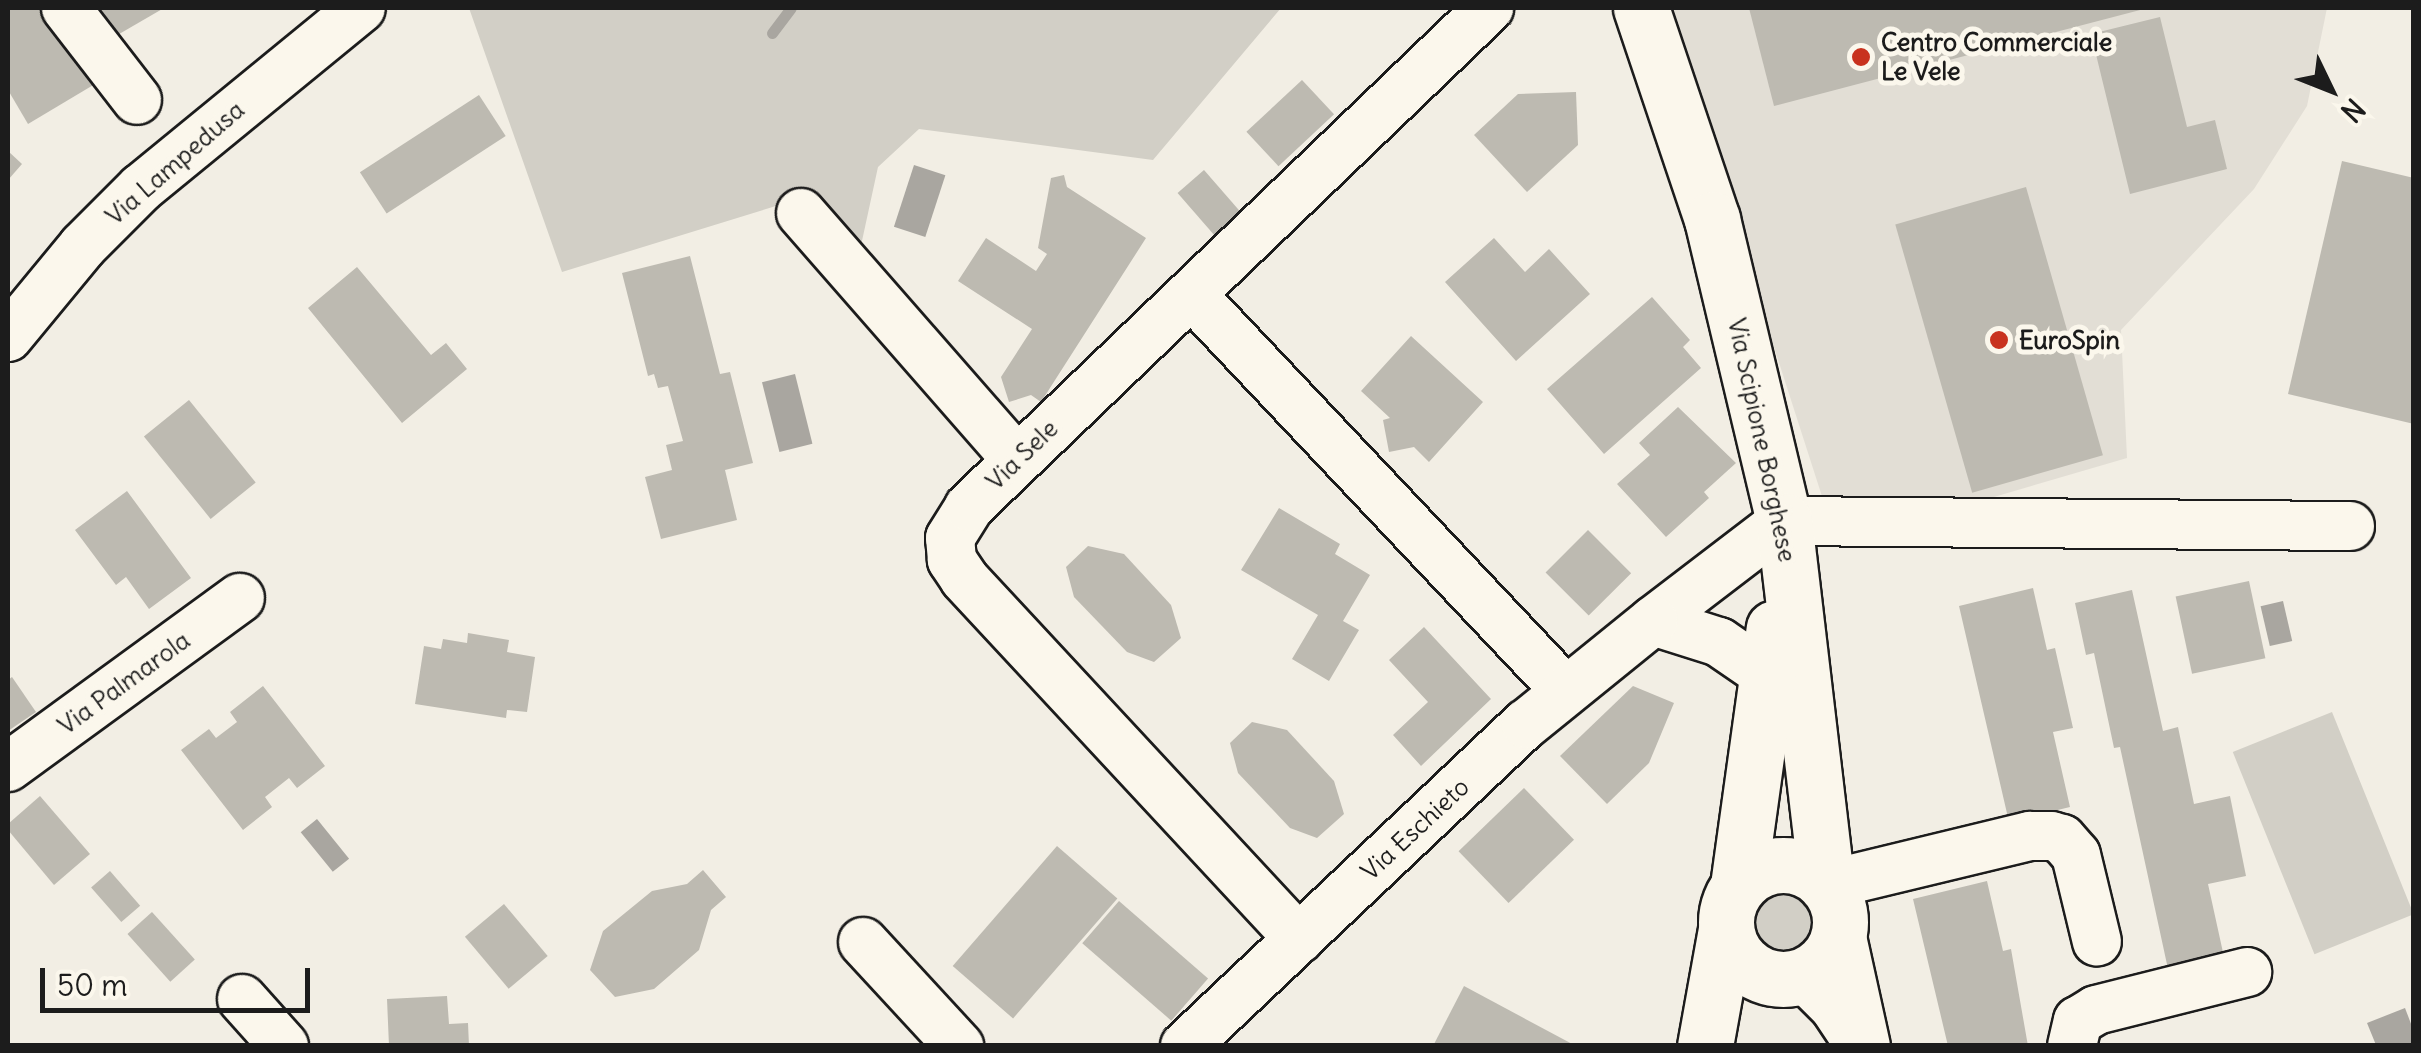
<!DOCTYPE html>
<style>
body{margin:0}
#map{position:relative;width:2421px;height:1053px;overflow:hidden;background:#f2eee4;font-family:Delius,sans-serif}
div>[style]{position:absolute}
[style*='--x']{left:calc(var(--x)*1px);top:calc(var(--y)*1px);width:calc(var(--w)*1px);rotate:calc(var(--a)*1deg)}
.built>*{inset:0;background:#e2ded5}
.green>*{inset:0;background:#d2cfc6;transform-origin:0 0}
.round{border-radius:50%}
.water>*{inset:0;background:#a9a6a0;transform-origin:0 0}
.stream>*{height:11px;margin:-5.5px;padding:0 5.5px;transform-origin:5.5px;border-radius:5.5px;background:#a9a6a0}
.building>*{inset:0;background:#bdbab1;transform-origin:0 0}
.roads{filter:drop-shadow(2px 0 #1c1c1c) drop-shadow(-2px 0 #1c1c1c) drop-shadow(0 2px #1c1c1c) drop-shadow(0 -2px #1c1c1c)}
.minor>*{height:48px;margin:-24px;padding:0 24px;transform-origin:24px;border-radius:24px;background:#fbf7ec}
.major>*{height:55px;margin:-27.5px;padding:0 27.5px;transform-origin:27.5px;border-radius:27.5px;background:#fbf7ec}
.major>.ring{margin:-27.5px;padding:0;box-sizing:content-box;background:none;border:55px solid #fbf7ec;border-radius:50%}
.dots>*{width:28px;height:28px;translate:-50% -50%;box-sizing:border-box;border:5px solid #fbf7ec;border-radius:50%}
span{translate:-50% -50%;white-space:nowrap;text-align:center;line-height:1.15;-webkit-text-stroke:10px #fbf7ec;paint-order:stroke}
.poi-label{font-size:25px;color:#1c1c1c;font-weight:700}
.left{translate:0 -50%;text-align:left}
.street-label{font-size:25px;color:#1c1c1c}
.frame{position:absolute;inset:0;border:10px solid #1c1c1c;pointer-events:none}
.north{position:absolute;left:2281px;top:40px;width:100px;height:100px;-webkit-text-stroke:8px #fbf7ec;paint-order:stroke;rotate:133deg;font-size:28px;font-weight:700;line-height:40px;text-align:center;color:#1c1c1c}
.north::after{content:'';display:block;margin:auto;width:35px;height:45px;background:#1c1c1c;clip-path:polygon(50% 0,100% 100%,50% 72%,0 100%)}
.scale{position:absolute;left:40px;top:968px;width:270px;height:45px;box-sizing:border-box;border:5px solid #1c1c1c;border-top:0;padding-left:12px;font-size:30px;line-height:35px;white-space:nowrap;color:#1c1c1c;-webkit-text-stroke:8px #fbf7ec;paint-order:stroke}
</style>
<div id="map">
<div class="built">
<i style="clip-path:polygon(1665px 8px,2327px 8px,2307px 106px,2254px 189px,2121px 330px,2127px 458px,1837px 543px)"></i>
</div>
<div class="green">
<i style="clip-path:polygon(469px 8px,1281px 8px,1153px 160px,919px 129px,878px 167px,857px 264px,805px 197px,562px 272px)"></i>
<i style="left:2332px;top:712px;width:218px;height:107px;rotate:68deg"></i>
<i class="round" style="left:1751px;top:890px;width:64px;height:64px"></i>
</div>
<div class="water">
<i style="left:914px;top:165px;width:33px;height:65px;rotate:18deg"></i>
<i style="left:795px;top:374px;width:72px;height:34px;rotate:76deg"></i>
<i style="left:2283px;top:601px;width:41px;height:23px;rotate:77deg"></i>
<i style="left:317px;top:819px;width:51px;height:21px;rotate:51deg"></i>
<i style="clip-path:polygon(2405px 1008px,2413px 1029px,2413px 1045px,2376px 1045px,2367px 1023px)"></i>
</div>
<div class="stream">
<i style="--x:772;--y:33;--w:31;--a:-53"></i>
</div>
<div class="building">
<i style="clip-path:polygon(8px 8px,50px 8px,95px 84px,28px 124px,8px 90px)"></i>
<i style="clip-path:polygon(96px 8px,164px 8px,114px 37px)"></i>
<i style="clip-path:polygon(1749px 8px,2144px 8px,2144px 9px,1774px 106px)"></i>
<i style="clip-path:polygon(2160px 17px,2187px 127px,2215px 120px,2227px 169px,2130px 194px,2091px 34px)"></i>
<i style="left:1302px;top:80px;width:47px;height:76px;rotate:47deg"></i>
<i style="clip-path:polygon(1576px 92px,1578px 145px,1527px 192px,1474px 135px,1518px 94px)"></i>
<i style="left:479px;top:95px;width:49px;height:142px;rotate:57deg"></i>
<i style="clip-path:polygon(8px 151px,22px 164px,8px 180px)"></i>
<i style="clip-path:polygon(2342px 161px,2414px 178px,2414px 424px,2288px 394px)"></i>
<i style="left:1204px;top:170px;width:67px;height:35px;rotate:49deg"></i>
<i style="clip-path:polygon(1064px 175px,1067px 187px,1146px 238px,1041px 402px,1031px 395px,1009px 402px,1001px 377px,1032px 329px,958px 281px,986px 238px,1036px 271px,1047px 254px,1038px 248px,1051px 178px)"></i>
<i style="left:2026px;top:187px;width:279px;height:136px;rotate:74deg"></i>
<i style="clip-path:polygon(1494px 238px,1525px 272px,1549px 249px,1590px 294px,1516px 361px,1445px 282px)"></i>
<i style="clip-path:polygon(690px 256px,720px 374px,730px 372px,753px 463px,725px 470px,737px 520px,661px 539px,645px 477px,672px 470px,666px 445px,683px 441px,668px 386px,658px 388px,654px 374px,648px 376px,622px 273px)"></i>
<i style="clip-path:polygon(357px 267px,431px 355px,446px 343px,467px 369px,402px 423px,308px 308px)"></i>
<i style="clip-path:polygon(1652px 297px,1690px 340px,1683px 347px,1701px 368px,1604px 454px,1547px 389px)"></i>
<i style="clip-path:polygon(1411px 336px,1483px 402px,1429px 462px,1414px 447px,1389px 452px,1383px 420px,1390px 418px,1361px 391px)"></i>
<i style="left:189px;top:400px;width:106px;height:58px;rotate:51deg"></i>
<i style="clip-path:polygon(1678px 407px,1736px 463px,1704px 492px,1709px 498px,1666px 537px,1617px 484px,1650px 455px,1639px 443px)"></i>
<i style="clip-path:polygon(127px 491px,191px 578px,149px 609px,126px 577px,116px 585px,75px 530px)"></i>
<i style="clip-path:polygon(1279px 508px,1340px 544px,1335px 554px,1370px 575px,1343px 621px,1359px 630px,1329px 681px,1292px 659px,1318px 615px,1241px 570px)"></i>
<i style="left:1588px;top:530px;width:61px;height:60px;rotate:45deg"></i>
<i style="clip-path:polygon(1088px 546px,1124px 554px,1171px 605px,1181px 638px,1154px 662px,1127px 652px,1074px 597px,1066px 567px)"></i>
<i style="left:2249px;top:581px;width:79px;height:75px;rotate:78deg"></i>
<i style="clip-path:polygon(2033px 588px,2047px 650px,2055px 648px,2073px 728px,2053px 732px,2070px 807px,2009px 822px,1959px 606px)"></i>
<i style="clip-path:polygon(2132px 590px,2163px 731px,2178px 727px,2194px 804px,2230px 796px,2246px 876px,2208px 884px,2224px 957px,2168px 969px,2120px 747px,2114px 748px,2094px 653px,2086px 655px,2075px 603px)"></i>
<i style="clip-path:polygon(1424px 627px,1491px 699px,1421px 766px,1393px 735px,1428px 702px,1389px 660px)"></i>
<i style="clip-path:polygon(468px 633px,509px 640px,507px 652px,535px 657px,527px 712px,507px 710px,506px 718px,415px 704px,424px 646px,441px 649px,443px 639px,467px 643px)"></i>
<i style="clip-path:polygon(12px 677px,36px 712px,8px 731px,8px 680px)"></i>
<i style="clip-path:polygon(263px 686px,325px 766px,297px 788px,289px 778px,265px 797px,272px 807px,243px 830px,181px 750px,209px 729px,216px 738px,237px 722px,230px 712px)"></i>
<i style="clip-path:polygon(1633px 686px,1674px 703px,1649px 763px,1607px 804px,1560px 756px)"></i>
<i style="clip-path:polygon(1252px 722px,1287px 730px,1334px 781px,1344px 814px,1317px 838px,1290px 828px,1238px 773px,1230px 743px)"></i>
<i style="left:1524px;top:788px;width:72px;height:91px;rotate:46deg"></i>
<i style="clip-path:polygon(40px 796px,90px 854px,54px 885px,8px 830px,8px 824px)"></i>
<i style="left:1057px;top:846px;width:80px;height:159px;rotate:41deg"></i>
<i style="clip-path:polygon(703px 870px,726px 897px,711px 910px,699px 950px,654px 989px,615px 997px,590px 970px,603px 931px,652px 891px,687px 884px)"></i>
<i style="left:110px;top:871px;width:46px;height:25px;rotate:49deg"></i>
<i style="clip-path:polygon(1987px 881px,2003px 951px,2011px 949px,2028px 1046px,1948px 1046px,1913px 899px)"></i>
<i style="left:1119px;top:901px;width:118px;height:56px;rotate:41deg"></i>
<i style="left:504px;top:904px;width:68px;height:51px;rotate:50deg"></i>
<i style="left:152px;top:912px;width:64px;height:33px;rotate:48deg"></i>
<i style="clip-path:polygon(1464px 986px,1576px 1046px,1433px 1046px)"></i>
<i style="clip-path:polygon(447px 996px,449px 1024px,468px 1023px,469px 1046px,389px 1046px,387px 999px)"></i>
</div>
<div class="roads">
<div class="minor">
<i style="--x:66;--y:8;--w:116;--a:52.3"></i>
<i style="--x:801;--y:213;--w:328;--a:48.8"></i>
<i style="--x:1191;--y:294;--w:545;--a:46.64"></i>
<i style="--x:8;--y:337;--w:118;--a:-50.5"></i>
<i style="--x:83;--y:246;--w:82;--a:-45"></i>
<i style="--x:141;--y:188;--w:284;--a:-39.3"></i>
<i style="--x:1770;--y:677;--w:62;--a:-145.5"></i>
<i style="--x:1719;--y:642;--w:69;--a:-162.3"></i>
<i style="--x:1653;--y:621;--w:165;--a:-37.4"></i>
<i style="--x:1784;--y:521;--w:566;--a:0.51"></i>
<i style="--x:8;--y:767;--w:287;--a:-36.1"></i>
<i style="--x:1827;--y:885;--w:209;--a:-13.6"></i>
<i style="--x:2030;--y:836;--w:21;--a:0"></i>
<i style="--x:2051;--y:836;--w:11;--a:15"></i>
<i style="--x:2062;--y:839;--w:21;--a:49"></i>
<i style="--x:2076;--y:855;--w:89;--a:76.4"></i>
<i style="--x:1840;--y:928;--w:121;--a:77.6"></i>
<i style="--x:1299;--y:939;--w:492;--a:-132.9"></i>
<i style="--x:964;--y:578;--w:22;--a:-124"></i>
<i style="--x:952;--y:560;--w:22;--a:-95"></i>
<i style="--x:950;--y:538;--w:36;--a:-58"></i>
<i style="--x:969;--y:507;--w:721;--a:-43.82"></i>
<i style="--x:863;--y:942;--w:142;--a:47.3"></i>
<i style="--x:1803;--y:976;--w:44;--a:45"></i>
<i style="--x:1834;--y:1007;--w:43;--a:56.3"></i>
<i style="--x:242;--y:999;--w:63;--a:48.2"></i>
<i style="--x:1185;--y:1046;--w:469;--a:-43.4"></i>
<i style="--x:1526;--y:724;--w:164;--a:-39"></i>
<i style="--x:2072;--y:1046;--w:26;--a:-77"></i>
<i style="--x:2078;--y:1021;--w:21;--a:-31"></i>
<i style="--x:2096;--y:1010;--w:156;--a:-14.1"></i>
</div>
<div class="major">
<i style="--x:1641;--y:8;--w:223;--a:71.4"></i>
<i style="--x:1712;--y:219;--w:310;--a:76.6"></i>
<i style="--x:1784;--y:521;--w:367;--a:83.3"></i>
<i class="ring" style="left:1726px;top:865px;width:59px;height:59px"></i>
<i style="--x:1738;--y:886;--w:260;--a:-82.1"></i>
<i style="--x:1705;--y:1046;--w:119;--a:-79.8"></i>
</div>
</div>
<div class="dots">
<i style="left:1861px;top:57px;background:#c8321e"></i>
<i style="left:1999px;top:340px;background:#c8321e"></i>
</div>
<div class="poi-label">
<span class="left" style="left:1881px;top:57px">Centro Commerciale<br>Le Vele</span>
<span class="left" style="left:2019px;top:340px">EuroSpin</span>
</div>
<div class="street-label">
<span style="left:175px;top:163px;rotate:-41deg">Via Lampedusa</span>
<span style="left:1762px;top:440px;rotate:78deg">Via Scipione Borghese</span>
<span style="left:1022px;top:455px;rotate:-44deg">Via Sele</span>
<span style="left:124px;top:683px;rotate:-36deg">Via Palmarola</span>
<span style="left:1415px;top:829px;rotate:-43deg">Via Eschieto</span>
</div>
<div class="frame"></div>
<div class="north">N</div>
<div class="scale">50 m</div>
</div>
